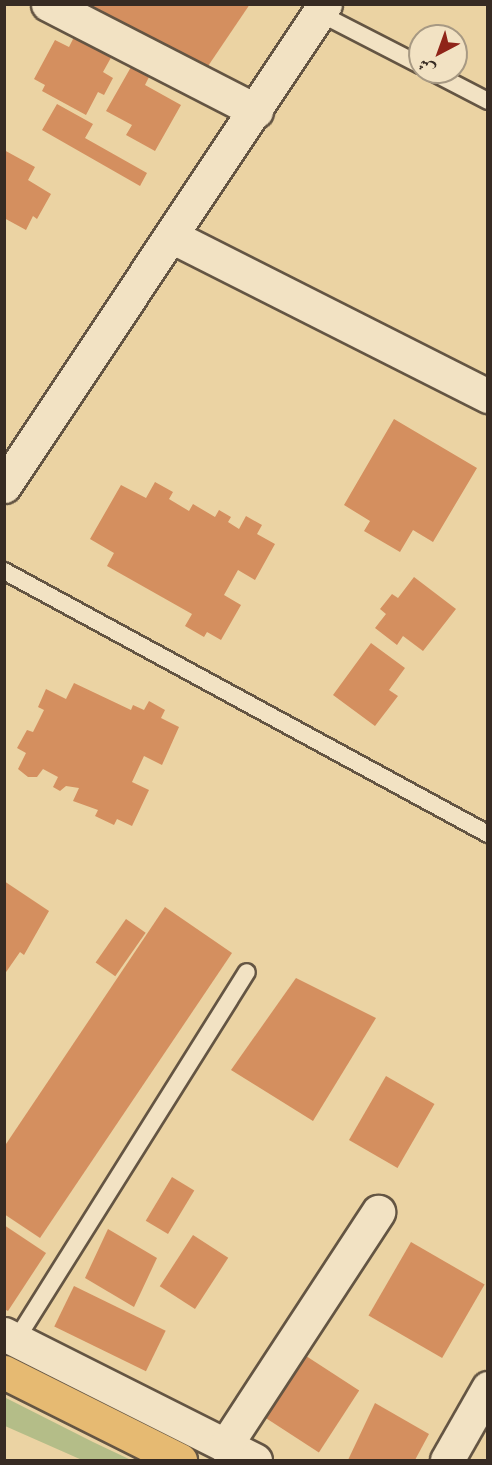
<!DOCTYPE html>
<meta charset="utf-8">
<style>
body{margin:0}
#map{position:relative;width:492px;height:1465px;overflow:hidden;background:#ebd3a3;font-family:"IM FELL English",Amiri,serif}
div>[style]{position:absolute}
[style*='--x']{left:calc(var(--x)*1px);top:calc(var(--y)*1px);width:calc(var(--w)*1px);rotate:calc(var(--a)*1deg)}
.green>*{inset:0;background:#b4bd88}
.building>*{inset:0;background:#d48f5f;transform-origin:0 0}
.roads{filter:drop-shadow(2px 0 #645543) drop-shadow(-2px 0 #645543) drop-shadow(0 2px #645543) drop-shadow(0 -2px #645543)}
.lane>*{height:16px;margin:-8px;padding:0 8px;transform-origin:8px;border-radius:8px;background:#f2e2c3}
.street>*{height:33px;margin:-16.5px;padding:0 16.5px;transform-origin:16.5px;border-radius:16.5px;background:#f2e2c3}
.highway>*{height:33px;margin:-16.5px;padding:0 16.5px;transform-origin:16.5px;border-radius:16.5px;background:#e6ba72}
span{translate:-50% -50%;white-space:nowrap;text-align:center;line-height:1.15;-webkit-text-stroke:4.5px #f2e2c3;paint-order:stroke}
.frame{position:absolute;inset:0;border:6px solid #372b23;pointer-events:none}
.north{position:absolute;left:408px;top:24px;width:60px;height:60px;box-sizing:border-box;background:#f2e2c3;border:2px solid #a79983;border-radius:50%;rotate:221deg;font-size:16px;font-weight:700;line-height:24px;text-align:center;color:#372b23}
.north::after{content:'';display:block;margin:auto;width:21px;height:27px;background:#8f2418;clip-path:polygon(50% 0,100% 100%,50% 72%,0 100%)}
</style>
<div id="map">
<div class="green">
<i style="clip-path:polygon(4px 1397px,93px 1442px,131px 1460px,82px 1460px,5px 1426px)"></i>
</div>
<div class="building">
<i style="clip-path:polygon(70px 4px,250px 4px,202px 75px)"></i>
<i style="clip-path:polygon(75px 35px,113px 54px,103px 72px,113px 78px,104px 95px,98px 92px,86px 115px,42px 91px,45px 85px,34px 79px,55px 40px,69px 47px)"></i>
<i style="clip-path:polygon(131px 67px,149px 77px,145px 85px,181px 105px,155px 151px,126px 135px,132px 125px,106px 111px)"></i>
<i style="clip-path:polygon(57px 104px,93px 124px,85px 138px,147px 173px,140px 186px,42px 130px)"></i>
<i style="clip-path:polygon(4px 150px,35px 167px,28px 180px,51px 194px,37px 219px,33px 216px,26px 230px,4px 218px)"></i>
<i style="clip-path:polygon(394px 419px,477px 468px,433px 542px,413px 530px,400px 552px,364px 531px,370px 521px,344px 505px)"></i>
<i style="clip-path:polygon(155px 482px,173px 492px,169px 499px,189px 511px,193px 504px,215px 517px,219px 510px,231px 517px,228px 522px,239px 529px,246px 516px,262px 525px,257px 534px,275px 544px,255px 580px,238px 570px,224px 595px,241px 605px,221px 640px,207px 632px,204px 637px,185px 626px,192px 614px,107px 566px,114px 553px,90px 539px,121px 485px,146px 498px)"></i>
<i style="clip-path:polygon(414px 577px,456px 609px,423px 651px,403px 636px,397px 645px,375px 628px,386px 614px,380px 609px,392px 594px,398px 598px)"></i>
<i style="clip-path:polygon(371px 643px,405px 668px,389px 690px,398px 696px,375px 726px,333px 695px)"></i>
<i style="clip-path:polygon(74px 683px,131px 710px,133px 705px,144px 710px,149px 701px,165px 710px,161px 718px,179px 727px,162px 765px,144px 756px,132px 782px,149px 790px,132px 826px,117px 819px,114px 825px,95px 816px,98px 810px,73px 801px,79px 788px,66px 786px,60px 791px,53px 787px,58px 777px,43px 769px,37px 777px,28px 777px,18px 769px,26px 753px,17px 748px,27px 730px,33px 732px,44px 710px,38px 707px,46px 689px,66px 699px)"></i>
<i style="clip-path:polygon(4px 881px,49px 911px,24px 955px,20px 952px,4px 975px)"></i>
<i style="clip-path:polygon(165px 907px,232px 953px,40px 1238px,4px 1214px,4px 1147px)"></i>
<i style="left:126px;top:919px;width:24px;height:53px;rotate:35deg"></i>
<i style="clip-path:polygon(296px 978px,376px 1018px,313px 1121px,231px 1070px)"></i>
<i style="left:386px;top:1076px;width:56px;height:74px;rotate:30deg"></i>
<i style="left:172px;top:1177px;width:26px;height:51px;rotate:31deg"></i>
<i style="clip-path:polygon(4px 1225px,46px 1253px,8px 1311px,4px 1309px)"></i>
<i style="clip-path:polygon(108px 1229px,157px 1258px,134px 1307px,85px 1278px)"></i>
<i style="left:193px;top:1235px;width:42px;height:61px;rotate:33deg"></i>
<i style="left:411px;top:1242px;width:85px;height:85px;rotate:30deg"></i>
<i style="left:74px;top:1286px;width:102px;height:45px;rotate:26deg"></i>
<i style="left:303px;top:1354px;width:67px;height:74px;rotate:33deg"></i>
<i style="clip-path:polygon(375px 1403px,429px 1434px,415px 1460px,348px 1460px)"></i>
</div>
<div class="roads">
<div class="lane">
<i style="--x:319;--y:13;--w:114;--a:27.2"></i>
<i style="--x:432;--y:72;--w:63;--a:27.4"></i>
<i style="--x:4;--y:571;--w:551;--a:28.52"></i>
<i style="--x:16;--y:1340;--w:434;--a:-57.9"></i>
</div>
<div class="street">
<i style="--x:48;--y:4;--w:234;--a:27.2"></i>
<i style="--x:173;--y:237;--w:353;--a:26.8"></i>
<i style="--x:4;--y:486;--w:579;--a:-56.34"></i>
<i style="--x:4;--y:1334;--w:281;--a:26.7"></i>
<i style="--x:225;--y:1446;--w:280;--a:-56.8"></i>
<i style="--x:447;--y:1460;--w:83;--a:-60.3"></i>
</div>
<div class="highway">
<i style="--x:4;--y:1372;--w:197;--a:26.6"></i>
</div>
</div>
<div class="frame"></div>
<div class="north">ش</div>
</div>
